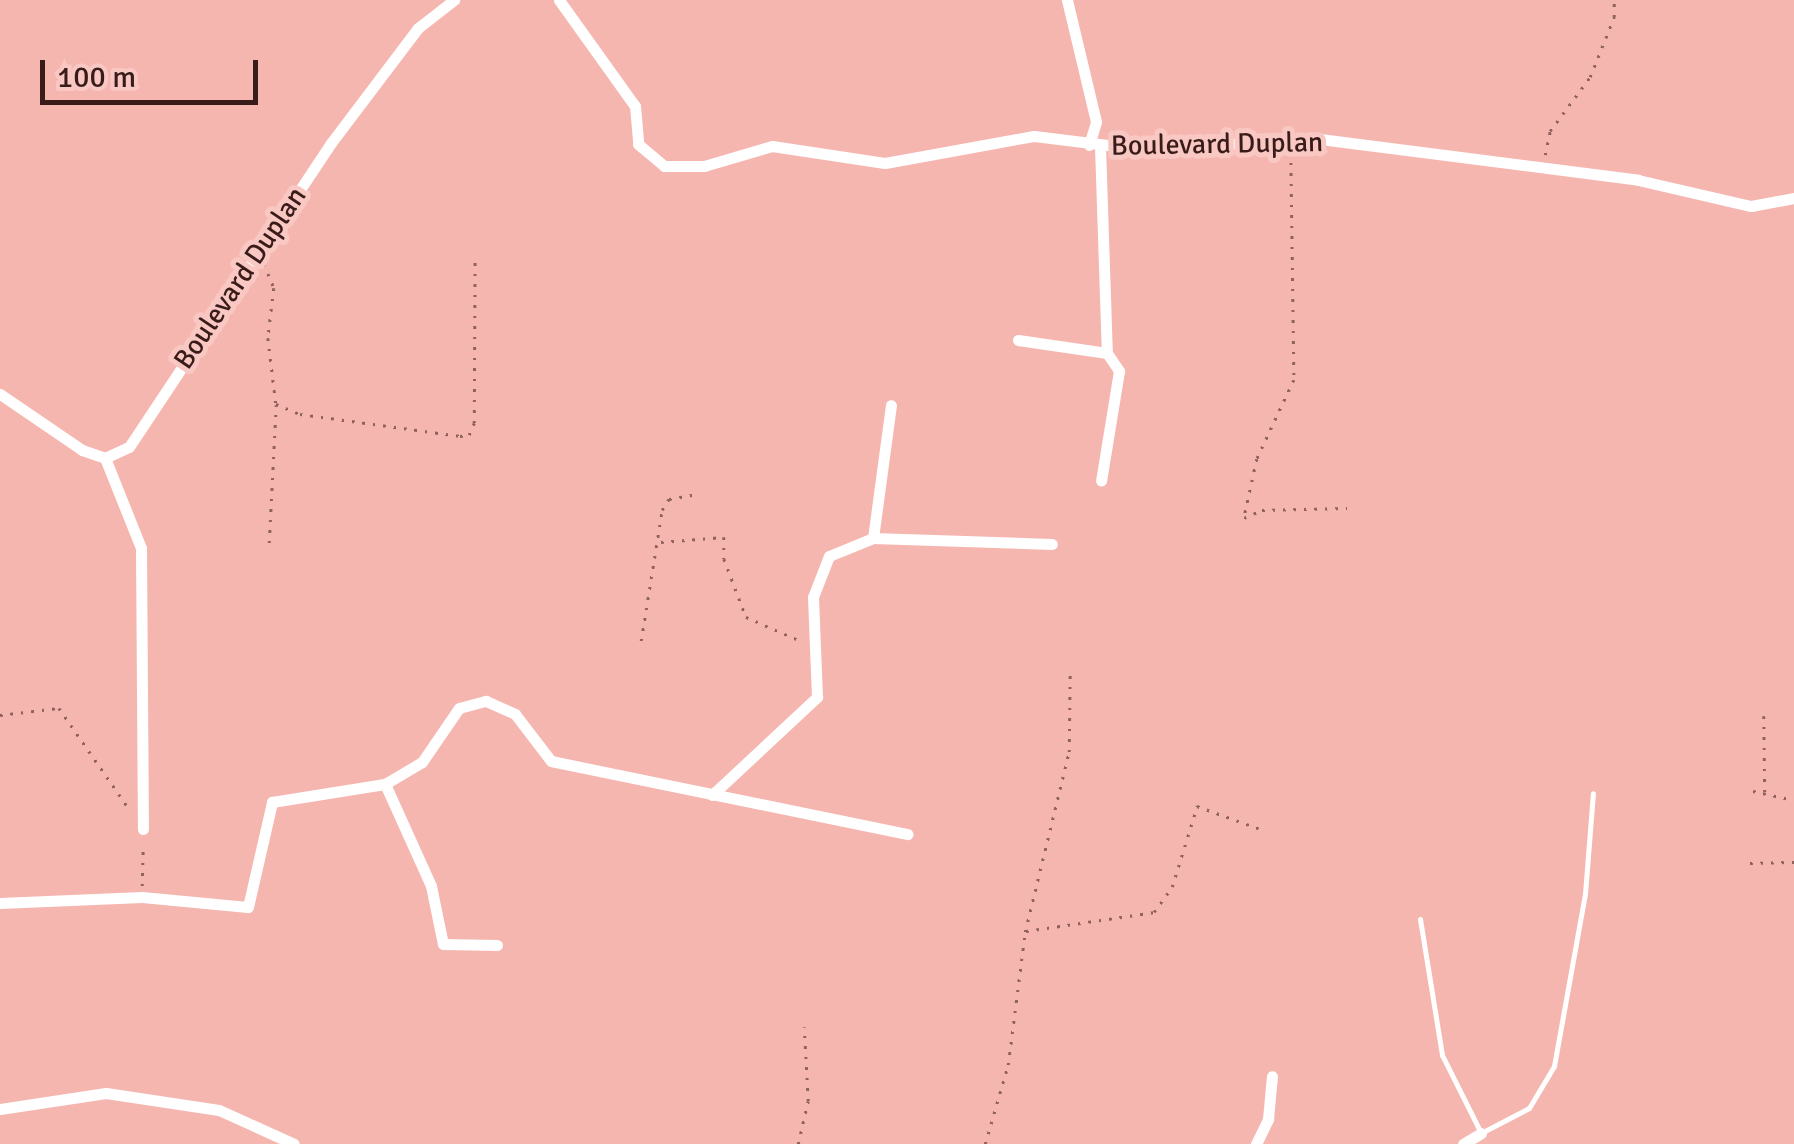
<!DOCTYPE html>
<style>
body{margin:0}
#map{position:relative;width:1794px;height:1144px;overflow:hidden;background:#f6b6b0;font-family:Signika,sans-serif}
div>[style]{position:absolute}
[style*='--x']{left:calc(var(--x)*1px);top:calc(var(--y)*1px);width:calc(var(--w)*1px);rotate:calc(var(--a)*1deg)}
.path>*{height:2.5px;margin-top:-1.25px;transform-origin:0;background:repeating-linear-gradient(90deg,#8f625e 0 2.5px,transparent 0 10.5px)}
.service>*{height:5px;margin:-2.5px;padding:0 2.5px;transform-origin:2.5px;border-radius:2.5px;background:#fff}
.minor>*{height:11px;margin:-5.5px;padding:0 5.5px;transform-origin:5.5px;border-radius:5.5px;background:#fff}
span{translate:-50% -50%;white-space:nowrap;text-align:center;line-height:1.15;-webkit-text-stroke:10px #f9c8c3;paint-order:stroke}
.street-label{font-size:28px;color:#391c1a}
.scale{position:absolute;left:40px;top:60px;width:218px;height:45px;box-sizing:border-box;border:5px solid #391c1a;border-top:0;padding-left:12px;font-size:30px;line-height:35px;white-space:nowrap;color:#391c1a;-webkit-text-stroke:8px #f9c8c3;paint-order:stroke}
</style>
<div id="map">
<div class="path">
<i style="--x:1291;--y:152;--w:228;--a:89.2"></i>
<i style="--x:1294;--y:380;--w:87;--a:115.1"></i>
<i style="--x:1257;--y:459;--w:60;--a:102.4"></i>
<i style="--x:1244;--y:518;--w:20;--a:-24"></i>
<i style="--x:1262;--y:510;--w:85;--a:-1.3"></i>
<i style="--x:1545;--y:155;--w:25;--a:-78"></i>
<i style="--x:1550;--y:131;--w:67;--a:-53.5"></i>
<i style="--x:1590;--y:77;--w:65;--a:-68.2"></i>
<i style="--x:1614;--y:17;--w:17;--a:-90"></i>
<i style="--x:264;--y:264;--w:26;--a:67"></i>
<i style="--x:274;--y:288;--w:50;--a:96.8"></i>
<i style="--x:268;--y:338;--w:66;--a:83.1"></i>
<i style="--x:276;--y:404;--w:26;--a:23"></i>
<i style="--x:300;--y:414;--w:162;--a:7.8"></i>
<i style="--x:460;--y:436;--w:9;--a:-6"></i>
<i style="--x:469;--y:435;--w:13;--a:-67"></i>
<i style="--x:474;--y:423;--w:167;--a:-89.7"></i>
<i style="--x:661;--y:542;--w:63;--a:-4.5"></i>
<i style="--x:724;--y:537;--w:22;--a:90"></i>
<i style="--x:724;--y:559;--w:62;--a:69.2"></i>
<i style="--x:746;--y:617;--w:60;--a:23.6"></i>
<i style="--x:269;--y:543;--w:138;--a:-87.1"></i>
<i style="--x:641;--y:641;--w:133;--a:-80.9"></i>
<i style="--x:662;--y:510;--w:13;--a:-58"></i>
<i style="--x:669;--y:499;--w:29;--a:-10"></i>
<i style="--x:0;--y:715;--w:59;--a:-6.8"></i>
<i style="--x:59;--y:708;--w:124;--a:55.2"></i>
<i style="--x:1764;--y:716;--w:77;--a:89.3"></i>
<i style="--x:1753;--y:791;--w:42;--a:12.4"></i>
<i style="--x:1750;--y:863;--w:44;--a:-1.3"></i>
<i style="--x:142;--y:886;--w:42;--a:-88.6"></i>
<i style="--x:1026;--y:931;--w:129;--a:-8.4"></i>
<i style="--x:1154;--y:912;--w:31;--a:-54"></i>
<i style="--x:1172;--y:887;--w:85;--a:-72.8"></i>
<i style="--x:1197;--y:806;--w:70;--a:20"></i>
<i style="--x:798;--y:1144;--w:44;--a:-76.9"></i>
<i style="--x:808;--y:1101;--w:74;--a:-93.1"></i>
<i style="--x:985;--y:1144;--w:82;--a:-73.8"></i>
<i style="--x:1008;--y:1065;--w:134;--a:-82.7"></i>
<i style="--x:1025;--y:932;--w:185;--a:-76.3"></i>
<i style="--x:1069;--y:752;--w:84;--a:-89.3"></i>
</div>
<div class="service">
<i style="--x:1420;--y:919;--w:138;--a:80.8"></i>
<i style="--x:1442;--y:1055;--w:87;--a:63.4"></i>
<i style="--x:1481;--y:1133;--w:54;--a:-27.5"></i>
<i style="--x:1529;--y:1108;--w:49;--a:-59.2"></i>
<i style="--x:1554;--y:1066;--w:175;--a:-79.8"></i>
<i style="--x:1585;--y:894;--w:101;--a:-85.5"></i>
</div>
<div class="minor">
<i style="--x:559;--y:0;--w:130;--a:54.4"></i>
<i style="--x:635;--y:106;--w:38;--a:85"></i>
<i style="--x:638;--y:144;--w:34;--a:40"></i>
<i style="--x:664;--y:166;--w:40;--a:0"></i>
<i style="--x:704;--y:166;--w:71;--a:-16.4"></i>
<i style="--x:772;--y:146;--w:114;--a:8.6"></i>
<i style="--x:885;--y:163;--w:151;--a:-10.3"></i>
<i style="--x:1034;--y:136;--w:107;--a:7"></i>
<i style="--x:1140;--y:149;--w:180;--a:-3.2"></i>
<i style="--x:1320;--y:139;--w:321;--a:7.3"></i>
<i style="--x:1638;--y:180;--w:116;--a:13"></i>
<i style="--x:1751;--y:206;--w:44;--a:-10.5"></i>
<i style="--x:1067;--y:0;--w:125;--a:76.6"></i>
<i style="--x:1096;--y:122;--w:24;--a:107"></i>
<i style="--x:1100;--y:146;--w:207;--a:88.1"></i>
<i style="--x:1107;--y:353;--w:22;--a:56"></i>
<i style="--x:1119;--y:371;--w:111;--a:99.3"></i>
<i style="--x:1018;--y:340;--w:90;--a:8.3"></i>
<i style="--x:0;--y:394;--w:99;--a:34.3"></i>
<i style="--x:82;--y:450;--w:24;--a:19"></i>
<i style="--x:105;--y:458;--w:26;--a:-25"></i>
<i style="--x:129;--y:447;--w:365;--a:-56.4"></i>
<i style="--x:331;--y:143;--w:144;--a:-52.9"></i>
<i style="--x:418;--y:28;--w:46;--a:-37.9"></i>
<i style="--x:105;--y:458;--w:97;--a:68.2"></i>
<i style="--x:141;--y:548;--w:281;--a:89.6"></i>
<i style="--x:873;--y:538;--w:134;--a:-82.3"></i>
<i style="--x:385;--y:784;--w:112;--a:65.7"></i>
<i style="--x:431;--y:886;--w:59;--a:78.3"></i>
<i style="--x:443;--y:944;--w:54;--a:1.1"></i>
<i style="--x:712;--y:795;--w:144;--a:-43"></i>
<i style="--x:817;--y:697;--w:100;--a:-92.3"></i>
<i style="--x:813;--y:597;--w:44;--a:-68.7"></i>
<i style="--x:829;--y:556;--w:48;--a:-22.2"></i>
<i style="--x:873;--y:538;--w:179;--a:1.9"></i>
<i style="--x:0;--y:903;--w:142;--a:-2.4"></i>
<i style="--x:142;--y:897;--w:106;--a:5.4"></i>
<i style="--x:248;--y:907;--w:108;--a:-77.1"></i>
<i style="--x:272;--y:802;--w:114;--a:-9.1"></i>
<i style="--x:385;--y:784;--w:43;--a:-30.7"></i>
<i style="--x:422;--y:762;--w:65;--a:-55.6"></i>
<i style="--x:459;--y:708;--w:28;--a:-15"></i>
<i style="--x:486;--y:701;--w:32;--a:24"></i>
<i style="--x:515;--y:714;--w:59;--a:52.5"></i>
<i style="--x:551;--y:761;--w:364;--a:11.6"></i>
<i style="--x:0;--y:1109;--w:107;--a:-8.6"></i>
<i style="--x:106;--y:1093;--w:114;--a:8.6"></i>
<i style="--x:219;--y:1110;--w:82;--a:24.4"></i>
<i style="--x:1256;--y:1144;--w:28;--a:-64"></i>
<i style="--x:1268;--y:1119;--w:43;--a:-84.7"></i>
<i style="--x:1463;--y:1144;--w:21;--a:-31"></i>
</div>
<div class="street-label">
<span style="left:1217px;top:144px;rotate:-1deg">Boulevard Duplan</span>
<span style="left:240px;top:278px;rotate:-56deg">Boulevard Duplan</span>
</div>
<div class="scale">100 m</div>
</div>
